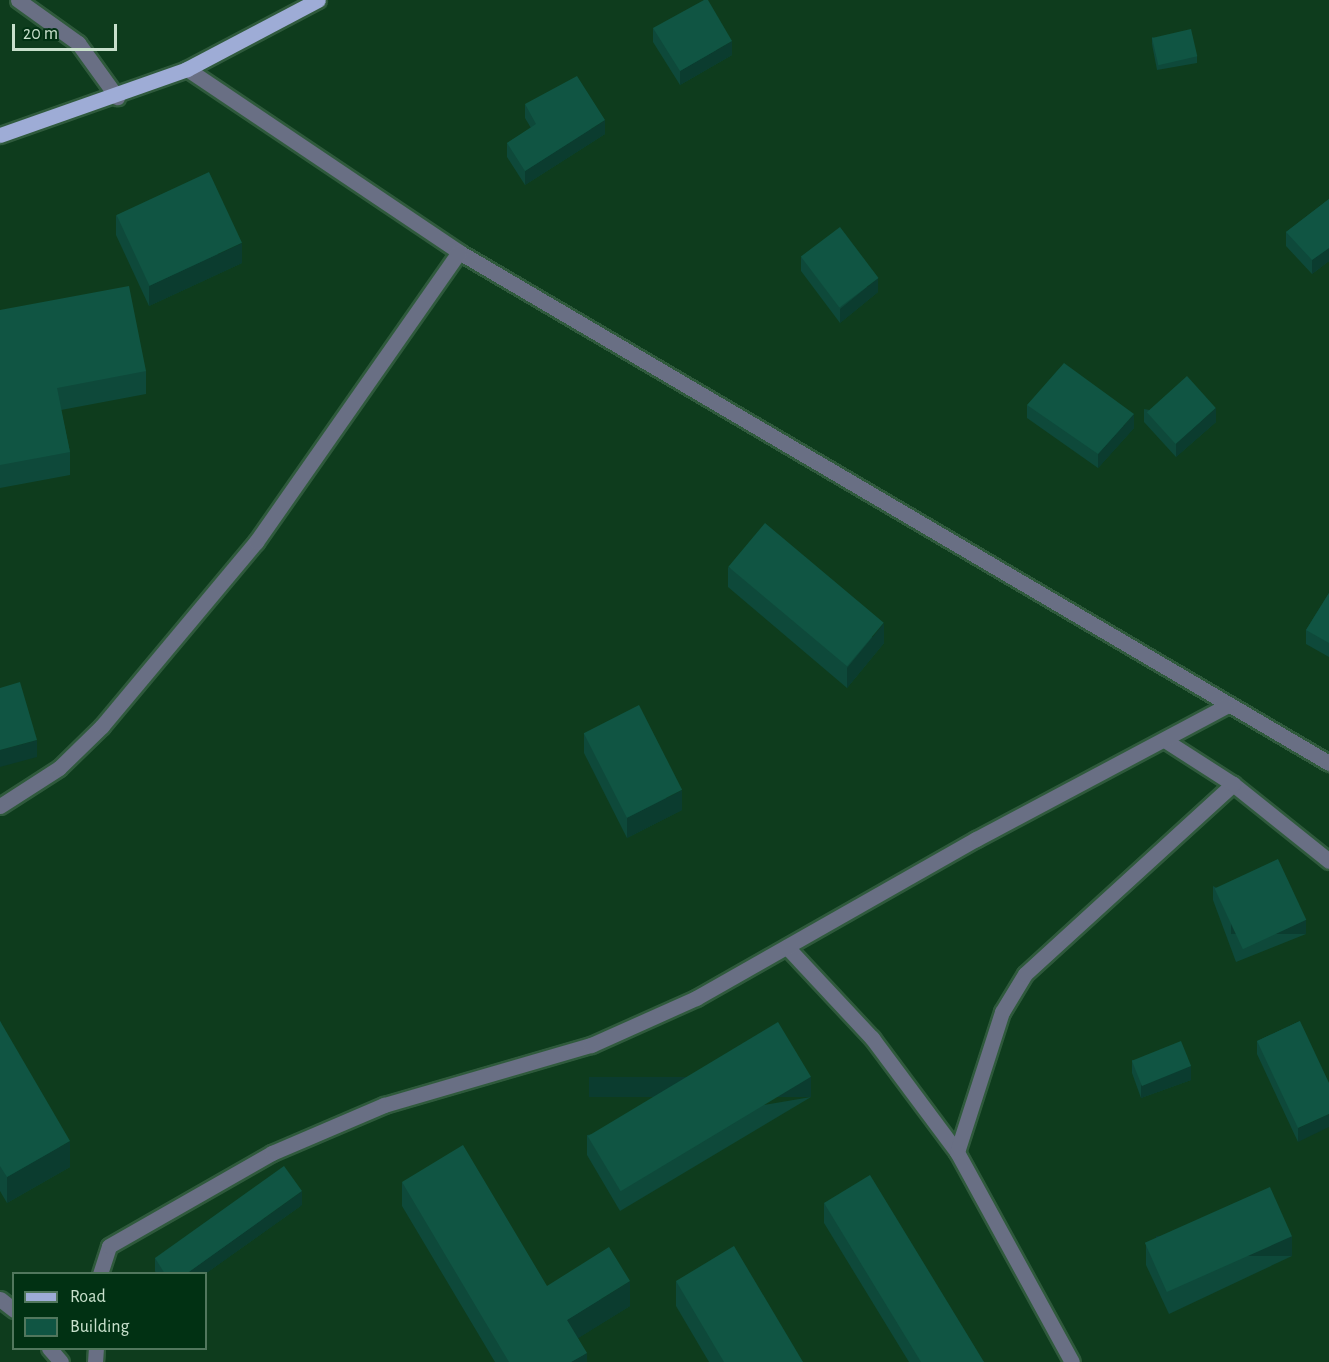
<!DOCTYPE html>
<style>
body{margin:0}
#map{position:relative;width:1329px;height:1362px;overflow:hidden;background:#0e3c1d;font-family:"Alegreya Sans",sans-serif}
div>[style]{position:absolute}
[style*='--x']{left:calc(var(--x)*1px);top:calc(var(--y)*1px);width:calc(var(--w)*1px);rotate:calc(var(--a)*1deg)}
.roads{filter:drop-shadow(2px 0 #2f5a3c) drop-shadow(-2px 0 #2f5a3c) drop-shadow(0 2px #2f5a3c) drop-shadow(0 -2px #2f5a3c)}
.minor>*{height:15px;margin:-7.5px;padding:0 7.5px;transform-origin:7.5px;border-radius:7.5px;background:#696f84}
.major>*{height:15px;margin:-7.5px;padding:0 7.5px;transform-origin:7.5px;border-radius:7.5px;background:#9eacd6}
.wall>*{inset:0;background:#0e493a}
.shaded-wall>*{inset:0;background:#0b3c2f;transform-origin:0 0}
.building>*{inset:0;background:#105543;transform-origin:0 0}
span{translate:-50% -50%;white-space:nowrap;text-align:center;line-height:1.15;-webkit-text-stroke:4.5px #013113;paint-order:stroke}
.legend{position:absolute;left:12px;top:1272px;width:195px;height:78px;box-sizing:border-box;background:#013113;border:2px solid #51775d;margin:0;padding:8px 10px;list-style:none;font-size:18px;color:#c8e0cc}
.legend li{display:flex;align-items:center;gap:12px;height:30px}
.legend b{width:30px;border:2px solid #51775d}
.scale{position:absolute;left:12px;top:24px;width:105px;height:27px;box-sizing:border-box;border:3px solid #c8e0cc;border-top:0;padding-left:8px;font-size:18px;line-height:21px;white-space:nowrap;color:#c8e0cc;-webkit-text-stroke:4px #013113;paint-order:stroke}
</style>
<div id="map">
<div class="roads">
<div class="minor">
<i style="--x:18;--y:0;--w:74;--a:35.6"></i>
<i style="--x:78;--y:43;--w:67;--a:54.2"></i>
<i style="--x:187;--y:69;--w:328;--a:33.9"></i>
<i style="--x:459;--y:252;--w:1009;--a:30.43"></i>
<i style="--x:1233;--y:784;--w:123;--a:38.7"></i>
<i style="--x:0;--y:806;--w:70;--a:-32.8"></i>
<i style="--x:59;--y:768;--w:60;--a:-44.3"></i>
<i style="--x:102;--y:726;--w:240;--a:-50.1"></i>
<i style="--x:256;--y:542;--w:354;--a:-55"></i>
<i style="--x:787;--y:947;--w:125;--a:47"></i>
<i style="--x:872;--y:1038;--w:142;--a:53.3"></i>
<i style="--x:957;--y:1152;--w:239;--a:61.3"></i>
<i style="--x:957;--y:1152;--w:147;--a:-72.2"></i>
<i style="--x:1002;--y:1012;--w:44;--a:-58.8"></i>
<i style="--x:1025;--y:974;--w:282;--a:-42.4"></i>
<i style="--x:1233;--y:784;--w:80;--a:-147.3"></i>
<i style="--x:100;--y:1274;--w:29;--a:-72"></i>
<i style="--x:109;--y:1246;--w:188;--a:-29.7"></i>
<i style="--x:272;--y:1153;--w:122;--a:-23.2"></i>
<i style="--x:384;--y:1105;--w:216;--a:-16.2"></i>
<i style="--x:591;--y:1045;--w:115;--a:-24.1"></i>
<i style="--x:696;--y:998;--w:322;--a:-29.6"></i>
<i style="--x:976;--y:839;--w:283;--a:-28"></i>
<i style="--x:0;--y:1299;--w:18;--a:38"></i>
<i style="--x:49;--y:1348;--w:18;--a:49"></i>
<i style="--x:95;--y:1362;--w:14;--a:-86"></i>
</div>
<div class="major">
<i style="--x:0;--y:135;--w:198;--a:-19.4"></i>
<i style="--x:187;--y:69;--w:148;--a:-27.8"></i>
</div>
</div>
<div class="wall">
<i style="clip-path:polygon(653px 28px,732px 55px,680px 85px,653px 42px)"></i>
<i style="clip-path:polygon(1152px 37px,1197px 56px,1197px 63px,1157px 70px,1152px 44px)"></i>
<i style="clip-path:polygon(525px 104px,605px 134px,525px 185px,507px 157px,507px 143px,531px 128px,525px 118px)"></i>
<i style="clip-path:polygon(1329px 199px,1329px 261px,1312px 274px,1286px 246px,1286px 232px)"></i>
<i style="clip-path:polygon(116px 215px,242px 263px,149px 306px,116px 235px)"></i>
<i style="clip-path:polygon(801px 257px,878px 292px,840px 323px,801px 271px)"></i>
<i style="clip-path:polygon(0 310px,146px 371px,146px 394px,61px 410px,70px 452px,70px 475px,0 488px)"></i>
<i style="clip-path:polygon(1027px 405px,1134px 428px,1098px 468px,1027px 418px)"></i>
<i style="clip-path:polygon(1144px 409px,1216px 422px,1176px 457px,1144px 422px)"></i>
<i style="clip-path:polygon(728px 567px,884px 643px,847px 688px,728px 587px)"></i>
<i style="clip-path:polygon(1329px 593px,1329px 657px,1306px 644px,1306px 630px)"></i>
<i style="clip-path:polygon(584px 733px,682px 810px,627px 838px,584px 753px)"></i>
<i style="clip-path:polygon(1213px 886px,1306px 934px,1236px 962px,1213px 900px)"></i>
<i style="clip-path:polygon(0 1021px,70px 1167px,7px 1203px,0 1191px)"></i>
<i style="clip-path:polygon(1300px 1021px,1298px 1142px,1257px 1054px,1257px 1041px)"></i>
<i style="clip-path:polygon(1132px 1060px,1191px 1080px,1141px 1098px,1132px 1073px)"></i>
<i style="clip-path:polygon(811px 1097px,620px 1211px,587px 1155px,587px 1135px)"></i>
<i style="clip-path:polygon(402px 1182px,547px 1286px,630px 1306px,578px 1338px,587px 1362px,495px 1362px,402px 1206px)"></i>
<i style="clip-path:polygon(824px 1203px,984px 1362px,909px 1362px,824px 1223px)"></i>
<i style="clip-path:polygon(302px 1205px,205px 1274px,156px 1274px,155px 1271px,155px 1258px)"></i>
<i style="clip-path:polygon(1146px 1245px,1292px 1256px,1169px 1314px,1146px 1265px)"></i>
<i style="clip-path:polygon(676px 1281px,803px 1362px,709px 1362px,676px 1306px)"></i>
</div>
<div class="shaded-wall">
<i style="clip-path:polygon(732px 41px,732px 55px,680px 85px,680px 71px)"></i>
<i style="clip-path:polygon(605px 120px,605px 134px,525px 185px,525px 171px)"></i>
<i style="clip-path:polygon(242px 243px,242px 263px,149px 306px,149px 286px)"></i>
<i style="clip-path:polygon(1329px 248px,1329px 261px,1312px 274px,1312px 260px)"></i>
<i style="clip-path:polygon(878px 278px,878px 292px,840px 323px,840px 309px)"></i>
<i style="clip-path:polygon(1216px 408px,1216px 422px,1176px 457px,1176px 443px)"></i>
<i style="clip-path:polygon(1134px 414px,1134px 428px,1098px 468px,1098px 454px)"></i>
<i style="clip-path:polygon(884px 623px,884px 643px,847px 688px,847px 668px)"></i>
<i style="clip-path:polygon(37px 740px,37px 757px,0 767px,0 750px)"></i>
<i style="clip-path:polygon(682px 790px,682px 810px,627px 838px,627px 818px)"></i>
<i style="left:1306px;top:920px;width:14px;height:75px;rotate:90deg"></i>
<i style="clip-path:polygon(1191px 1066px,1191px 1080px,1141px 1098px,1141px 1085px)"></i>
<i style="left:811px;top:1077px;width:20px;height:222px;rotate:90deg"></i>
<i style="clip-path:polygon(1329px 1114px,1329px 1127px,1298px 1142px,1298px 1128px)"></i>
<i style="clip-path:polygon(70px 1141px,70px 1167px,7px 1203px,7px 1177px)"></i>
<i style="clip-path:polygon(302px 1191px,302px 1205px,205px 1274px,186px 1274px)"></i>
<i style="left:1292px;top:1236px;width:20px;height:136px;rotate:90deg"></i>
<i style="clip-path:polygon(630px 1281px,630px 1306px,567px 1345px,567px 1320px)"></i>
<i style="clip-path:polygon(587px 1353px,587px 1362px,571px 1362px)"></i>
</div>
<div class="building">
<i style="clip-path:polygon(704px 0,708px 0,732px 41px,680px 71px,653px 28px)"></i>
<i style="left:1191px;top:29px;width:28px;height:40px;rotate:77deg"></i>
<i style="clip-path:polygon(577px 76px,605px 120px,525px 171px,507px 143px,536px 124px,525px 104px)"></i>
<i style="left:209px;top:172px;width:78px;height:102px;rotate:65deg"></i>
<i style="clip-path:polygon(1329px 199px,1329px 248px,1312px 260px,1286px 232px)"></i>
<i style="left:840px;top:227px;width:64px;height:49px;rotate:53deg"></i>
<i style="clip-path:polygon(129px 286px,146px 371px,57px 388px,70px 452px,0 465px,0 310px)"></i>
<i style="clip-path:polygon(1064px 363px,1134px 414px,1098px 454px,1027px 405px)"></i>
<i style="left:1187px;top:376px;width:43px;height:54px;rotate:48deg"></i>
<i style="left:765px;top:523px;width:155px;height:57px;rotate:40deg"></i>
<i style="clip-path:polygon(1329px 593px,1329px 643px,1306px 630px)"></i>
<i style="clip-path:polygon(20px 682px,37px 740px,0 750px,0 688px)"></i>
<i style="left:639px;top:705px;width:95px;height:62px;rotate:63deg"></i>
<i style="left:1278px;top:859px;width:67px;height:70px;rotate:65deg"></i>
<i style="clip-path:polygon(0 1021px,70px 1141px,7px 1177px,0 1166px)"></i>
<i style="clip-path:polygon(1300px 1021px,1329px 1083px,1329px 1114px,1298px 1128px,1257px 1041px)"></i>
<i style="left:778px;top:1022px;width:64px;height:222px;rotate:59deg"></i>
<i style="left:1181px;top:1041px;width:27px;height:53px;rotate:68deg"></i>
<i style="clip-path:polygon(463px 1145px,547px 1286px,609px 1247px,630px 1281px,567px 1320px,587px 1353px,571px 1362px,509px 1362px,402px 1182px)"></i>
<i style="clip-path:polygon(284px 1166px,302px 1191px,186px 1274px,165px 1274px,155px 1258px)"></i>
<i style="clip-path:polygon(870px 1175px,984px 1362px,921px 1362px,824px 1203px)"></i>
<i style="left:1270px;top:1187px;width:54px;height:137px;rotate:66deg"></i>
<i style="clip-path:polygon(734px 1246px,803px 1362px,724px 1362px,676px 1281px)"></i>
</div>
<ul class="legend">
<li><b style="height:8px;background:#9eacd6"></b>Road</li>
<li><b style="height:16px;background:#105543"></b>Building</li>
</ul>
<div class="scale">20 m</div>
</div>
